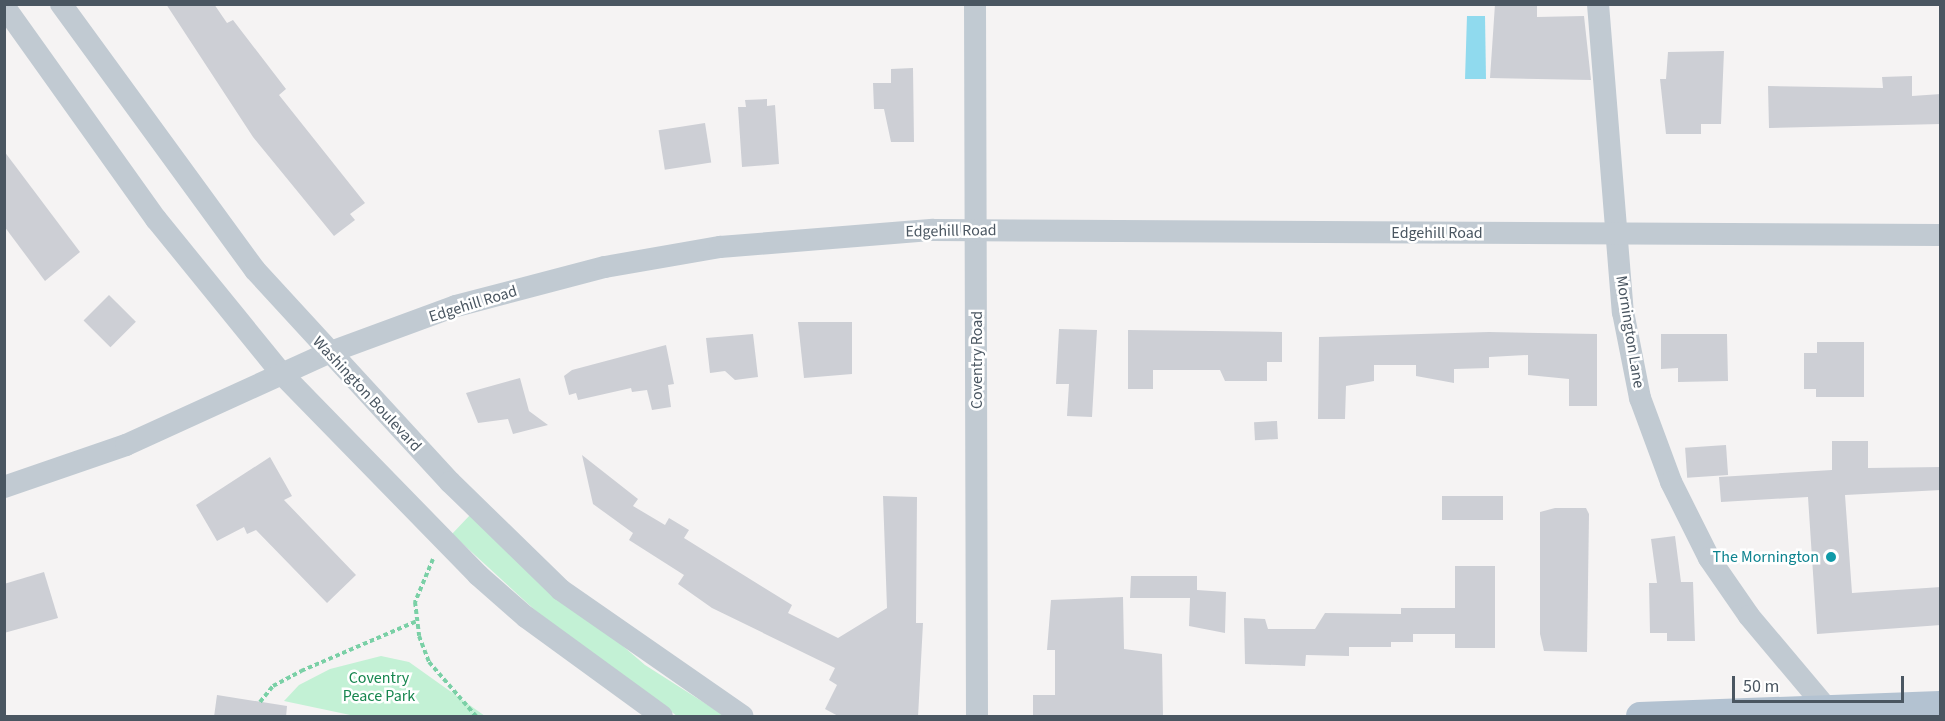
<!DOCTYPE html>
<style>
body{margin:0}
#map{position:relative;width:1945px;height:721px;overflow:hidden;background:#f5f3f3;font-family:"Source Sans 3",sans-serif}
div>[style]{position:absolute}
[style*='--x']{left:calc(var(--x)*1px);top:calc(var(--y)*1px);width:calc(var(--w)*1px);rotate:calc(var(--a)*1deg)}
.green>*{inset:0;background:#c3f1d5}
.water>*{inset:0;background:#90daee}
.building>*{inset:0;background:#cdcfd5;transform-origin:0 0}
.path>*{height:4px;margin-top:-2px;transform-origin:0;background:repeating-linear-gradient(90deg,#7ad0a6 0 4.5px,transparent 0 7.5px)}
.minor>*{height:22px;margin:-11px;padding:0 11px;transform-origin:11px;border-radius:11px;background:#c1cad2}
.major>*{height:28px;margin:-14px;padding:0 14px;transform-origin:14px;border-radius:14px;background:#b3c2d1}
.dots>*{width:16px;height:16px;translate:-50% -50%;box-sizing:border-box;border:3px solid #fff;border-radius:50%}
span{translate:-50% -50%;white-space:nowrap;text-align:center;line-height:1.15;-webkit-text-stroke:5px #fff;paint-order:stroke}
.street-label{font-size:16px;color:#4a5661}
.culture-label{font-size:16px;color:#0d838f}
.right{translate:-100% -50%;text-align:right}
.park-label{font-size:16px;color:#17864f}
.frame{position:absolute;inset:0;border:6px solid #4a5661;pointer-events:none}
.scale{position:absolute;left:1732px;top:676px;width:172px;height:27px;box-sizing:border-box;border:3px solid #4a5661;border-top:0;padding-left:8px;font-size:18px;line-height:21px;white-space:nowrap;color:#4a5661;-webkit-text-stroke:4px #fff;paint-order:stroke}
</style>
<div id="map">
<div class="green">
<i style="clip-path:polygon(470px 515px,645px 665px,725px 716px,677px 716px,538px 613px,452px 534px)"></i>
<i style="clip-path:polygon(381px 656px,409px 662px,485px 716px,355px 716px,284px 701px,299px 685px,330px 669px)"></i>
</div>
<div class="water">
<i style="clip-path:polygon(1467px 16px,1485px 16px,1486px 79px,1465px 79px)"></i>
</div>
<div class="building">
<i style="clip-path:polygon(166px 4px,214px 4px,227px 23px,233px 20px,286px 89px,279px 95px,365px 203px,350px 214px,355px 220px,334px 236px,253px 137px)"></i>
<i style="clip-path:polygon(1495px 4px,1537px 4px,1537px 17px,1584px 16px,1591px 80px,1490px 78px)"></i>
<i style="clip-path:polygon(1724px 51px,1721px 124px,1701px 124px,1701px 134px,1666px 134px,1660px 79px,1666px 79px,1668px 52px)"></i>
<i style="clip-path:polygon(913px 68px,914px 142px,891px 142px,884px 109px,874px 109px,873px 83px,891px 83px,891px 69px)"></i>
<i style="clip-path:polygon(1912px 76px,1912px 96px,1941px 94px,1941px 124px,1769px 128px,1768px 86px,1883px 88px,1882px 77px)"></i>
<i style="clip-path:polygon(767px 99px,767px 106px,775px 105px,779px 164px,742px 167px,738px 107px,746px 107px,745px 100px)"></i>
<i style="left:705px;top:123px;width:40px;height:47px;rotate:81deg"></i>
<i style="clip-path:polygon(4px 151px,80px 252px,45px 281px,4px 226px)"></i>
<i style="left:109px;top:295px;width:38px;height:36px;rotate:45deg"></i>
<i style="clip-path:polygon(798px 322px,852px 322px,852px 374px,804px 378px)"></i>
<i style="clip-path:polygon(1059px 329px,1097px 330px,1092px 417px,1067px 416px,1069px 384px,1056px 384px)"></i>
<i style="clip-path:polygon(1128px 330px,1282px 332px,1282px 362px,1267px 362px,1267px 381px,1225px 381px,1220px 370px,1153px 370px,1153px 389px,1128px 389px)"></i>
<i style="clip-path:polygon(1489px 332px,1597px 334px,1597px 406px,1569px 406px,1569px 379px,1528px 375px,1528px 355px,1489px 357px,1489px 368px,1454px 369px,1454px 383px,1416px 376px,1416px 365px,1374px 365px,1374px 381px,1346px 386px,1345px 419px,1318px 419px,1319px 337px)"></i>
<i style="clip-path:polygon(753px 334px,758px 377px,735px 380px,725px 371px,710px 373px,706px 338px)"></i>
<i style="clip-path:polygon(1661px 334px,1727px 334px,1728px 381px,1678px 382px,1678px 368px,1661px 369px)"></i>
<i style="clip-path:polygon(1817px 342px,1864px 342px,1864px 397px,1816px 397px,1816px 389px,1804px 389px,1804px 353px,1817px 353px)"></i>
<i style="clip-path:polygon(666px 345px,674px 384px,668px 385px,671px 407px,652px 410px,647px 390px,632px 392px,631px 388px,578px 400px,576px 393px,569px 395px,564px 376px,572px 370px)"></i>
<i style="clip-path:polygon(520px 378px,529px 411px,548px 425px,513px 434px,508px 419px,478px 423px,466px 393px)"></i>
<i style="left:1277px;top:421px;width:18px;height:23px;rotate:87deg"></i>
<i style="clip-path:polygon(1832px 441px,1868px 441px,1868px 468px,1941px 467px,1941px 490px,1845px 495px,1852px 593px,1941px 587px,1941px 625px,1817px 634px,1808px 497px,1721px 502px,1719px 477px,1832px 470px)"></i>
<i style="left:1726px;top:445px;width:30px;height:41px;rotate:86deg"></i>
<i style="clip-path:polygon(582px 455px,638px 499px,633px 506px,665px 525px,669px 518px,689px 530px,684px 538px,792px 605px,788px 613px,838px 638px,887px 608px,883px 496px,917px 497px,916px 623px,923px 623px,918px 717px,840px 717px,825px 709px,837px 685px,829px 680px,835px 668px,712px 608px,678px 584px,684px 575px,629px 540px,633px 533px,593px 504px)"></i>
<i style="clip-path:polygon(270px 457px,292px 496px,284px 500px,356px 575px,327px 603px,256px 530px,247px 534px,244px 527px,217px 541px,196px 505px)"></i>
<i style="left:1503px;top:496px;width:24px;height:61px;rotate:90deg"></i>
<i style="clip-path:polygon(1555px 508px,1586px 508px,1589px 514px,1587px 652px,1544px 651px,1540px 634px,1540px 512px)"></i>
<i style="clip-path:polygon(1675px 536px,1681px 582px,1693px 582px,1695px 641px,1667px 641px,1667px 633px,1650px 633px,1649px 583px,1657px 583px,1651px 539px)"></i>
<i style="clip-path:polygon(1455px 566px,1495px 566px,1495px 648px,1455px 648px,1455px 634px,1413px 634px,1413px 642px,1391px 642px,1391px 647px,1349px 647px,1349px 656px,1306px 655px,1305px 666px,1245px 664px,1244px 618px,1265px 619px,1268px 629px,1315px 629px,1325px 613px,1401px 614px,1401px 608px,1455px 608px)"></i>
<i style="clip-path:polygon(44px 572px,58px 618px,4px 633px,4px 584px)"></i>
<i style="clip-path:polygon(1131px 576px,1197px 576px,1197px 590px,1226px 592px,1225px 633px,1189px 626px,1190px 598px,1130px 598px)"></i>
<i style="clip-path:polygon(1123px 597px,1124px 649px,1162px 654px,1163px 717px,1033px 717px,1033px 695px,1055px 695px,1055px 650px,1047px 650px,1051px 600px)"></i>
<i style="clip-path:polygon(217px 695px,287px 706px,286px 717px,214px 717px)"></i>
</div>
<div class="path">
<i style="--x:433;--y:559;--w:47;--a:112.7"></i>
<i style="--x:415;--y:602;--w:34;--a:83"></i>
<i style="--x:419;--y:636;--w:28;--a:69"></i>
<i style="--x:429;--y:662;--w:72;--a:49"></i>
<i style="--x:260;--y:702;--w:21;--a:-51"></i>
<i style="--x:273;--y:686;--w:32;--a:-28"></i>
<i style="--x:301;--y:671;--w:126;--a:-23.3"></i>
</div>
<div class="minor">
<i style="--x:61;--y:4;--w:329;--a:53.9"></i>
<i style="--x:255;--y:270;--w:288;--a:47.4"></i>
<i style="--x:450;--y:482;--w:155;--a:44.2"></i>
<i style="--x:561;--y:590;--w:221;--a:34.8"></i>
<i style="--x:975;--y:4;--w:712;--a:89.84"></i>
<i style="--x:1598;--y:4;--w:309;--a:85.4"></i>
<i style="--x:1623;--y:312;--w:88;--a:78.8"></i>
<i style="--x:1640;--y:398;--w:90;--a:69.7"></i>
<i style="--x:1671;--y:482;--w:85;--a:63.4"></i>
<i style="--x:1709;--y:558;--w:70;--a:55.4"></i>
<i style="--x:1749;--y:616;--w:124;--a:49.9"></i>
<i style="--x:4;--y:6;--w:262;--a:54.5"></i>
<i style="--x:156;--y:219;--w:200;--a:50.9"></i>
<i style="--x:282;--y:374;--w:281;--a:45.7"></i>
<i style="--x:478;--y:575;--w:64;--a:41.2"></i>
<i style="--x:526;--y:617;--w:168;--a:36.1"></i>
<i style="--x:4;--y:487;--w:129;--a:-19"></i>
<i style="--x:126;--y:445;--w:222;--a:-24.5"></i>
<i style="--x:328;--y:353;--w:136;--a:-20.2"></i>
<i style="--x:456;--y:306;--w:154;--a:-14.7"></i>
<i style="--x:605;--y:267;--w:117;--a:-9.9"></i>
<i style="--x:720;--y:247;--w:214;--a:-4.6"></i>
<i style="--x:933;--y:230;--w:1007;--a:0.28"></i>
</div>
<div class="major">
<i style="--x:1640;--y:716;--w:300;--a:-2.1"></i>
</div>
<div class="dots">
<i style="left:1831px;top:557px;background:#0f9aa8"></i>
</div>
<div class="street-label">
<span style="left:951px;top:231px;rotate:-1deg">Edgehill Road</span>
<span style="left:1437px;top:233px">Edgehill Road</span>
<span style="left:473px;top:304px;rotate:-17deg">Edgehill Road</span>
<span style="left:1630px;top:332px;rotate:81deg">Mornington Lane</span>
<span style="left:977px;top:360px;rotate:-90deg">Coventry Road</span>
<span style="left:367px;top:394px;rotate:47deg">Washington Boulevard</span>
</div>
<div class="culture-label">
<span class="right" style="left:1819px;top:557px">The Mornington</span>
</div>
<div class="park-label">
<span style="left:379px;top:687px">Coventry<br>Peace Park</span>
</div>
<div class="frame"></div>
<div class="scale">50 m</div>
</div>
